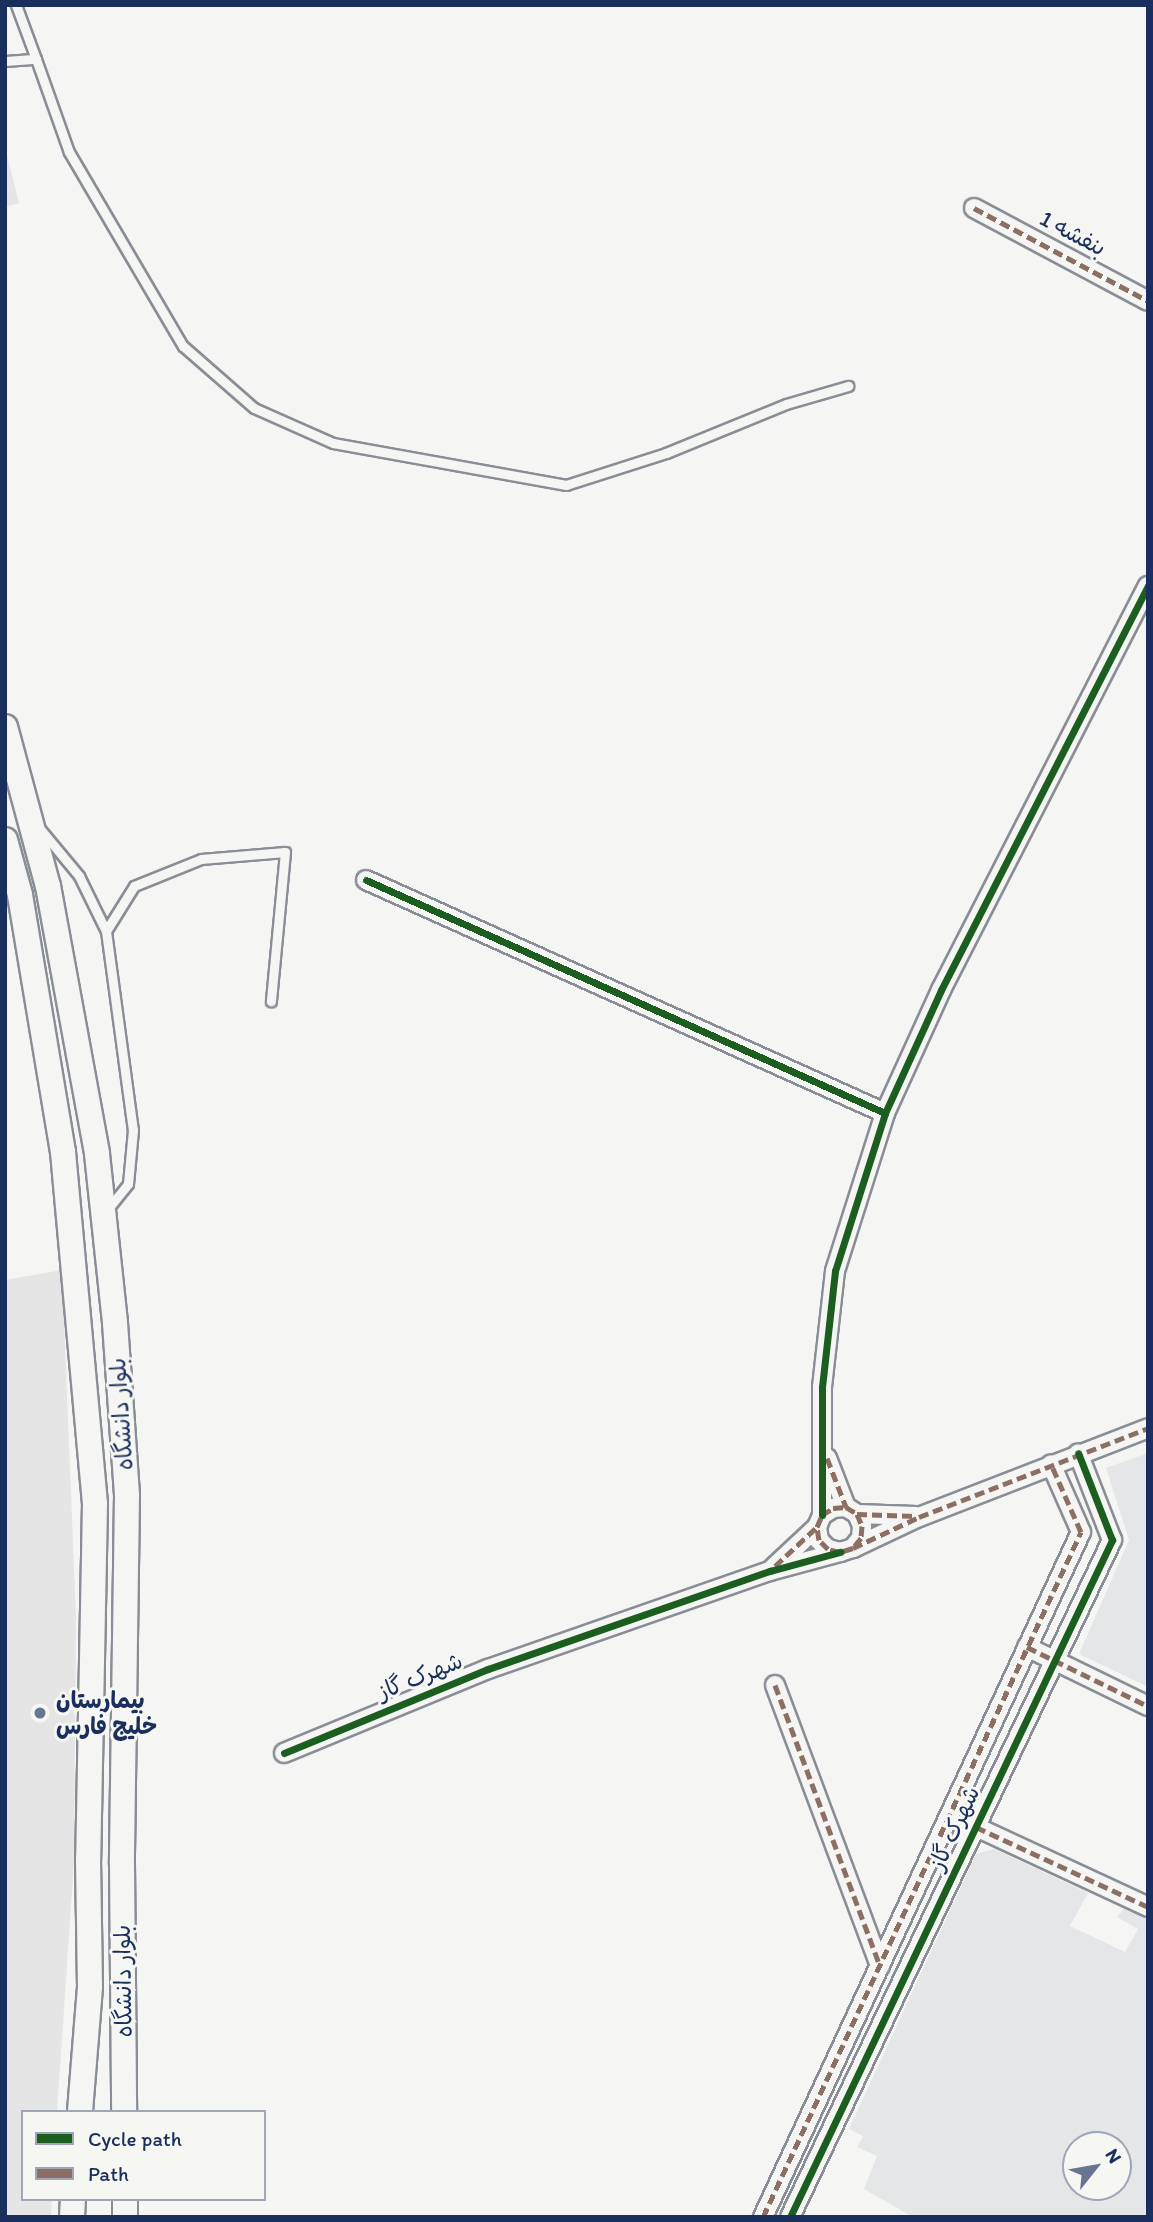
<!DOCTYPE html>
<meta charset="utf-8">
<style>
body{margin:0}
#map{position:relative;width:1153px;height:2222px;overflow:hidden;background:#f5f5f3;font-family:Itim,"Playpen Sans Arabic",sans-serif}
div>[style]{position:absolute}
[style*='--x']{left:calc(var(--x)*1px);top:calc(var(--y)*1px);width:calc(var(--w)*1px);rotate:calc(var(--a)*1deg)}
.built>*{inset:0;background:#e5e5e6}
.green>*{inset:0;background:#e4e6e7}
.roads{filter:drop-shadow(2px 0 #898d95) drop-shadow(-2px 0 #898d95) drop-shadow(0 2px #898d95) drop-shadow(0 -2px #898d95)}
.lane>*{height:9px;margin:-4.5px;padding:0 4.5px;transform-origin:4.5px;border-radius:4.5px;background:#f5f5f3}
.street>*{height:18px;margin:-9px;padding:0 9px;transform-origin:9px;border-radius:9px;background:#f5f5f3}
.secondary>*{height:24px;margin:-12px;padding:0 12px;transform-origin:12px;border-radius:12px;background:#f5f5f3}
.quiet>*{height:5px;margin-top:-2.5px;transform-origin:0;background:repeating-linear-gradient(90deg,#8d6e63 0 10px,transparent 0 15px)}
.cycleway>*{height:7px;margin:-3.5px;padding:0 3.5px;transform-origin:3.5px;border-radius:3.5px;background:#1b5e20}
.dots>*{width:19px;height:19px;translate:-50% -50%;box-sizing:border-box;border:4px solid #f6f6f2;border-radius:50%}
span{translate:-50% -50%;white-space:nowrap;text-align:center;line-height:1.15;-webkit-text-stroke:6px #f6f6f2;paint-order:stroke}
.street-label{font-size:23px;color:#1b2f5e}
.poi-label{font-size:23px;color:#1b2f5e;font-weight:700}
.left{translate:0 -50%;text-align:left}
.frame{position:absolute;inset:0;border:7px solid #1b2f5e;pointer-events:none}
.legend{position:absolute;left:21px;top:2110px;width:245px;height:91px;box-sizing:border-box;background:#f6f6f2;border:2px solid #9ea6b7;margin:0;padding:9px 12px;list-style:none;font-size:21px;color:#1b2f5e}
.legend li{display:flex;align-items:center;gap:14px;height:35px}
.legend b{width:35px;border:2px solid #9ea6b7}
.north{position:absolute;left:1062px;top:2131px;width:70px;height:70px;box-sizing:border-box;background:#f6f6f2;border:2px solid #9ea6b7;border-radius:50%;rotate:59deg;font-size:19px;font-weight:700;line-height:28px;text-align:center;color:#1b2f5e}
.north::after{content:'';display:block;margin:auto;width:24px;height:32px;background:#677492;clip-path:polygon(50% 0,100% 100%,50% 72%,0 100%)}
</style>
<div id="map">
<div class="built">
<i style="clip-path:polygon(5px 147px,19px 203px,5px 207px)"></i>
<i style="clip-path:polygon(62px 1270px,76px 1618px,74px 1861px,57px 2112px,23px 2112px,23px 2199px,52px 2199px,51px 2217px,5px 2217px,5px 1280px)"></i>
</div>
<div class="green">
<i style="clip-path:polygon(1148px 1453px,1148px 1687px,1079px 1654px,1129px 1540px,1106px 1468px)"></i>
<i style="clip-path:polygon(evenodd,994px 1849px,1088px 1893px,1070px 1926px,1125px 1952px,1138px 1929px,1117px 1917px,1124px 1908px,1148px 1919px,1148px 2217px,913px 2217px,864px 2189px,877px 2156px,857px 2147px,863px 2136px,849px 2129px,976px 1854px,994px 1849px,1076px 2145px,1118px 2145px,1118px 2187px,1076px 2187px,1076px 2145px)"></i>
</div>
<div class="roads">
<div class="lane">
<i style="--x:36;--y:59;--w:99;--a:70.5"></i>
<i style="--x:69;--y:152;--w:225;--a:59.6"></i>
<i style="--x:183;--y:346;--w:94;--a:41.1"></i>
<i style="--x:254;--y:408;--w:86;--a:23.9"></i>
<i style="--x:333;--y:443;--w:237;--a:10.2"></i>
<i style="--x:566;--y:485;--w:105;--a:-17.7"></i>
<i style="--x:666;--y:453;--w:130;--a:-22.2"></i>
<i style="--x:786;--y:404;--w:65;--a:-16.2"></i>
<i style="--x:5;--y:61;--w:31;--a:-4"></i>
<i style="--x:36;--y:59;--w:58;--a:-110.3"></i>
<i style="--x:41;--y:830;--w:60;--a:50.4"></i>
<i style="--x:79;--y:876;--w:61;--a:63.9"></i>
<i style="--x:106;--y:931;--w:201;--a:82.3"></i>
<i style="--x:133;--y:1130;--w:54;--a:95.3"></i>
<i style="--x:128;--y:1184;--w:33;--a:129"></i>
<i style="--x:106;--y:931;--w:53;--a:-58.1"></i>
<i style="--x:134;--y:886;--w:72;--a:-21.9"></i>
<i style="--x:201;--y:859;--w:84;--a:-4.8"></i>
<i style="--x:285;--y:852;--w:150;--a:95.4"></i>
</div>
<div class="street">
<i style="--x:974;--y:208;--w:197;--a:28.1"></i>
<i style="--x:366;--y:880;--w:569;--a:24.18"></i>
<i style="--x:827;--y:1458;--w:53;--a:68.8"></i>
<i style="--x:857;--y:1514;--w:13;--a:67"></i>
<i style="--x:862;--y:1526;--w:12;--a:95"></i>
<i style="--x:861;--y:1538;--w:13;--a:129"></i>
<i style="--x:853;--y:1548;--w:14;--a:163"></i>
<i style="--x:840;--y:1552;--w:12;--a:-166"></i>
<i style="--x:828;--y:1549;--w:13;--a:-135"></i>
<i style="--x:819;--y:1540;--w:13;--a:-99"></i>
<i style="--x:817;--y:1527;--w:13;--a:-67"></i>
<i style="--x:822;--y:1515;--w:13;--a:-32"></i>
<i style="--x:833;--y:1508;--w:13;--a:-4"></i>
<i style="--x:846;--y:1507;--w:13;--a:32"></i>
<i style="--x:857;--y:1514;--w:59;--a:1.9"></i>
<i style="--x:822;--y:1515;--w:128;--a:-90"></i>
<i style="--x:822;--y:1387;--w:117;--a:-83.6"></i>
<i style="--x:835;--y:1271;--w:166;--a:-72.4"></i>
<i style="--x:885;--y:1113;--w:135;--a:-65.5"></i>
<i style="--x:941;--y:990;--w:454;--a:-62.9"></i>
<i style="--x:853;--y:1548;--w:73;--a:-25.2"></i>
<i style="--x:919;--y:1517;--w:246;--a:-21.2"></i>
<i style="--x:773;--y:1568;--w:60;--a:-43"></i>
<i style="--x:1027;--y:1647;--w:135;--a:26"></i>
<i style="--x:775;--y:1685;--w:300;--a:69.5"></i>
<i style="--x:284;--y:1753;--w:221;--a:-22.4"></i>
<i style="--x:488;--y:1669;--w:299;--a:-19.2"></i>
<i style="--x:770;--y:1571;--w:73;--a:-15.2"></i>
<i style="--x:976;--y:1827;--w:190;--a:24.9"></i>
<i style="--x:763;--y:2217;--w:755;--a:-65.1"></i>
<i style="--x:1081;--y:1532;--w:74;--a:-113.8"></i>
<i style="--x:790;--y:2217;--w:750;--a:-64.56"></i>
<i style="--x:1112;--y:1540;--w:93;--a:-111.3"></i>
</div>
<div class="secondary">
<i style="--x:5;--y:727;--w:165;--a:74.9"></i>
<i style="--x:48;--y:886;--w:272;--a:79.6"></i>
<i style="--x:97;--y:1154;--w:170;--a:83.9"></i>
<i style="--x:115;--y:1323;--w:173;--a:86"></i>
<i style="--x:127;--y:1496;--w:368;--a:90.8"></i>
<i style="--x:122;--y:1864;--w:248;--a:89.5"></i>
<i style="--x:5;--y:840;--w:57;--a:74.7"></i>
<i style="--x:20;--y:895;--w:261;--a:80.5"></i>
<i style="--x:63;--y:1152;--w:353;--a:84.8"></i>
<i style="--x:95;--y:1504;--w:355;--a:91.1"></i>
<i style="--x:88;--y:1859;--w:128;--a:89.1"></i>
<i style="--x:90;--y:1987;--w:125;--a:94.6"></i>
<i style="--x:125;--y:2199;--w:18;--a:90"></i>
<i style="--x:72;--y:2217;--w:18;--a:-87"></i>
</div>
</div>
<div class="quiet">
<i style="--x:974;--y:208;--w:197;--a:28.1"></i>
<i style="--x:827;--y:1458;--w:53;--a:68.8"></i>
<i style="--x:857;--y:1514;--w:13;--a:67"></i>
<i style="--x:862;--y:1526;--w:12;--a:95"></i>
<i style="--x:861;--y:1538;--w:13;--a:129"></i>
<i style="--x:853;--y:1548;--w:14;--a:163"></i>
<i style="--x:840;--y:1552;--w:12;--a:-166"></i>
<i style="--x:828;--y:1549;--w:13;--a:-135"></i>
<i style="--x:819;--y:1540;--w:13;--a:-99"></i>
<i style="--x:817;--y:1527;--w:13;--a:-67"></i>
<i style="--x:822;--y:1515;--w:13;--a:-32"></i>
<i style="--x:833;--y:1508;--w:13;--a:-4"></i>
<i style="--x:846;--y:1507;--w:13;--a:32"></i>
<i style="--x:857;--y:1514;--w:59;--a:1.9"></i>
<i style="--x:853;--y:1548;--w:73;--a:-25.2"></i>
<i style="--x:919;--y:1517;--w:246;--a:-21.2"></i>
<i style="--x:775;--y:1566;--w:57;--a:-42.9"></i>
<i style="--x:1027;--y:1647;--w:135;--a:26"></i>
<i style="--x:775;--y:1685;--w:300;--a:69.5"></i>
<i style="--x:976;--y:1827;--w:190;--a:24.9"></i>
<i style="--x:763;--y:2217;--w:755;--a:-65.1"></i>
<i style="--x:1081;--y:1532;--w:74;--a:-113.8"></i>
</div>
<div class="cycleway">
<i style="--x:366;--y:880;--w:569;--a:24.18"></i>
<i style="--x:822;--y:1515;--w:128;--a:-90"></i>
<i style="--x:822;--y:1387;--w:117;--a:-83.6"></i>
<i style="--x:835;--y:1271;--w:166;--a:-72.4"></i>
<i style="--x:885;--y:1113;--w:135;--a:-65.5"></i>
<i style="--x:941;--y:990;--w:454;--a:-62.9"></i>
<i style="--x:284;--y:1753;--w:221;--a:-22.4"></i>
<i style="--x:488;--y:1669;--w:299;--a:-19.2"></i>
<i style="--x:770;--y:1571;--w:73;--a:-15.2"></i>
<i style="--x:790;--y:2217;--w:750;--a:-64.56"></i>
<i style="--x:1112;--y:1540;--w:93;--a:-111.3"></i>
</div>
<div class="dots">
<i style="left:40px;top:1713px;background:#677492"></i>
</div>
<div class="street-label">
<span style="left:1073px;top:233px;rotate:28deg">بنفشه 1</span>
<span style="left:121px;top:1414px;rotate:-94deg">بلوار دانشگاه</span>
<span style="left:420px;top:1676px;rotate:-22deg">شهرک گاز</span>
<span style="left:954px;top:1828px;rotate:-65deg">شهرک گاز</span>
<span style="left:123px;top:1981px;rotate:-91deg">بلوار دانشگاه</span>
</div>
<div class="poi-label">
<span class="left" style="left:56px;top:1713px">بیمارستان<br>خلیج فارس</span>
</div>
<div class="frame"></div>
<ul class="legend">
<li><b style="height:9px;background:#1b5e20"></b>Cycle path</li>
<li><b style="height:9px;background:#8d6e63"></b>Path</li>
</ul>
<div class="north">N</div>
</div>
